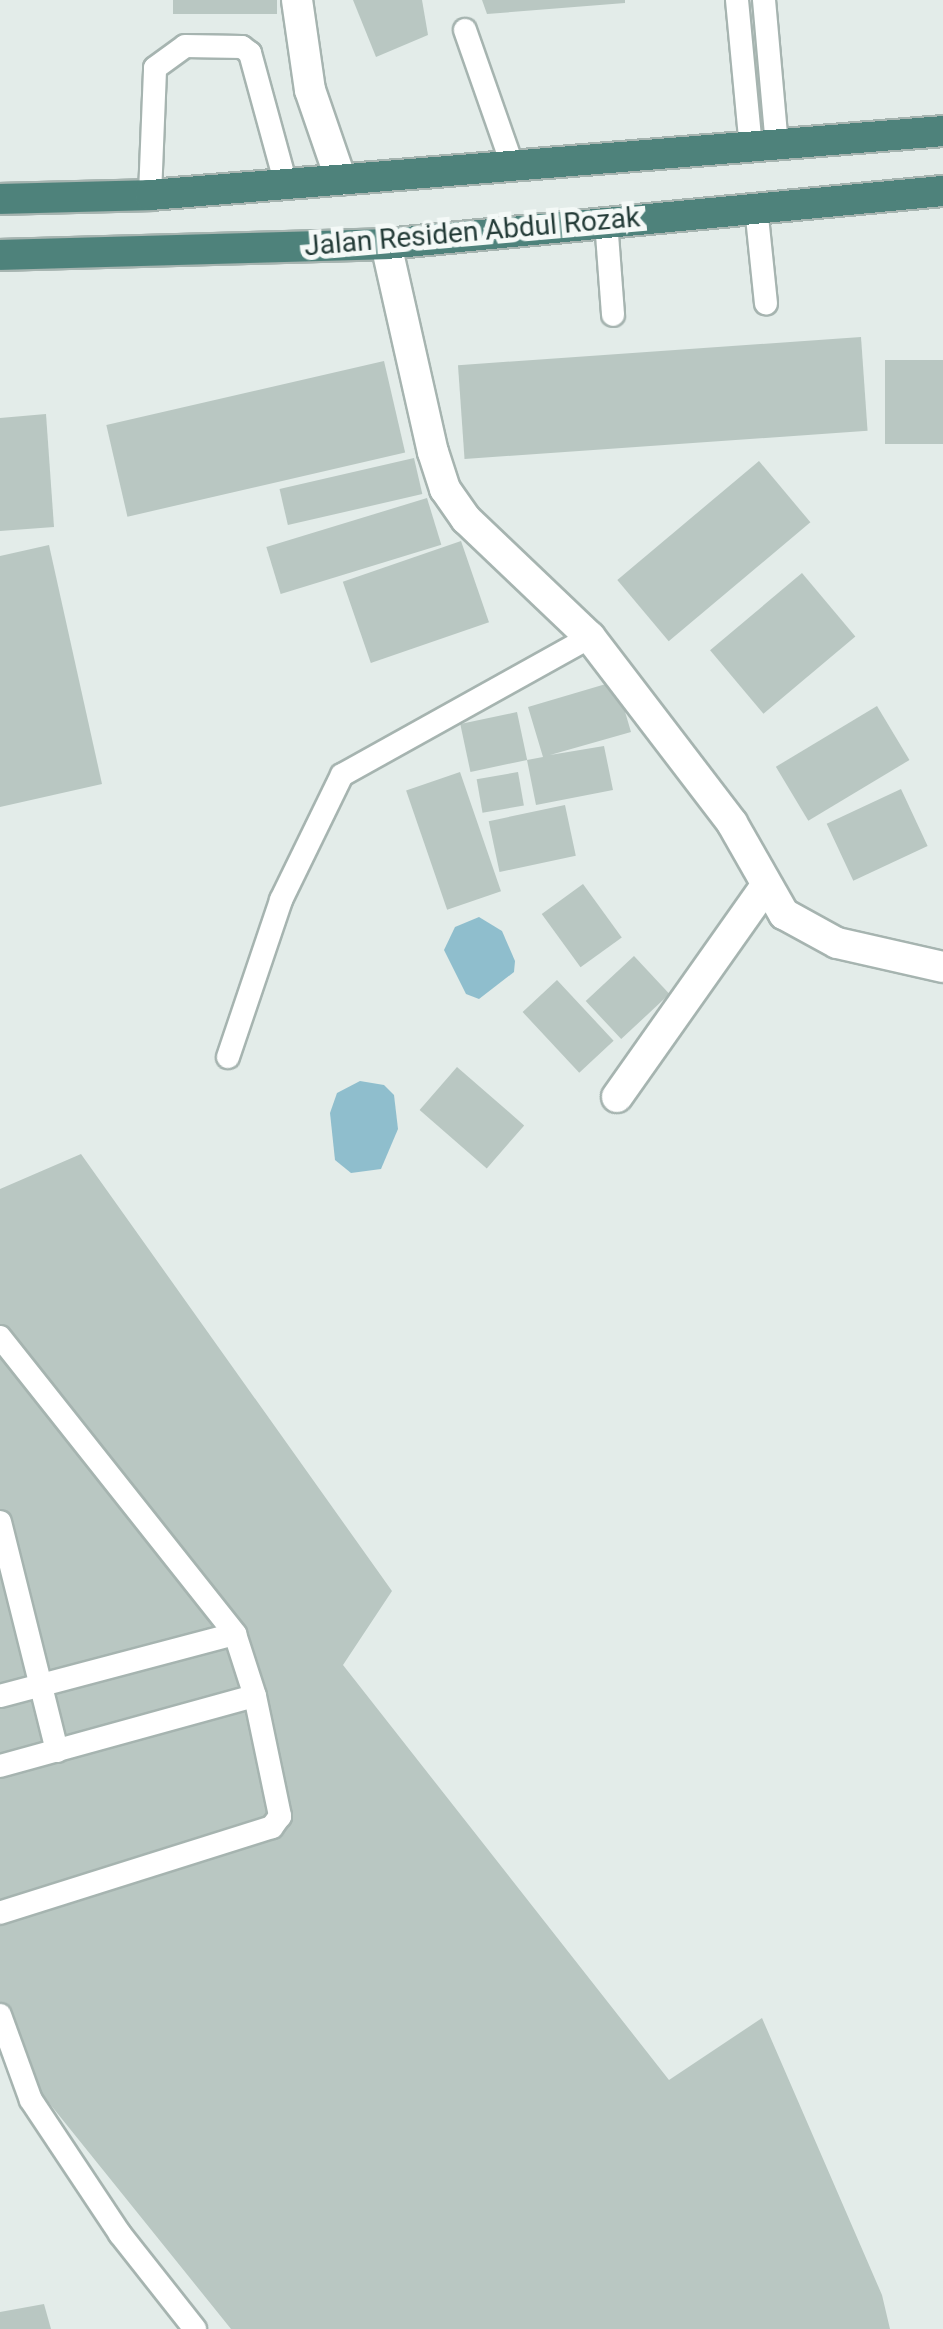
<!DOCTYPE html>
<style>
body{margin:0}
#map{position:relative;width:943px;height:2329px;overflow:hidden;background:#e3ece9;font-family:Roboto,sans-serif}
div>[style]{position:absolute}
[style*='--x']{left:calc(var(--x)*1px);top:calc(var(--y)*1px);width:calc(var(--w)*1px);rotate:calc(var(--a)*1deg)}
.water>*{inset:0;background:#8fbecd}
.building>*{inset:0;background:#b9c7c2;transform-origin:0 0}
.roads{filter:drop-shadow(2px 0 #a6b4b0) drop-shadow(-2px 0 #a6b4b0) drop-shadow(0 2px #a6b4b0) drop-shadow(0 -2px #a6b4b0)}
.service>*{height:22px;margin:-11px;padding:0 11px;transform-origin:11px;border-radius:11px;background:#fff}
.minor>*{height:30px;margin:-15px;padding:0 15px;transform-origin:15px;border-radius:15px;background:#fff}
.trunk>*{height:30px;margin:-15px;padding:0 15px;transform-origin:15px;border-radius:15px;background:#4e827b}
span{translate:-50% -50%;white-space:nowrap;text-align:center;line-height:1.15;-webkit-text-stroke:10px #f4f9f7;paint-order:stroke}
.street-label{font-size:28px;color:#243c38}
</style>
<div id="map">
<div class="water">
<i style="clip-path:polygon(479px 917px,502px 931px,515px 961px,514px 972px,479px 999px,466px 994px,444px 950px,455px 927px)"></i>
<i style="clip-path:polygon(360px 1081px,384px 1085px,394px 1095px,398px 1129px,381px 1169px,351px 1173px,335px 1160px,330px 1113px,337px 1093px)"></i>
</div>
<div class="building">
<i style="left:173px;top:0;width:104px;height:14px"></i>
<i style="clip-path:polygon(353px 0,422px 0,428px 35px,376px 57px)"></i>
<i style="clip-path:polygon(482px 0,625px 0,625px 3px,487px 14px)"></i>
<i style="left:861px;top:337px;width:94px;height:404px;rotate:86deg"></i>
<i style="left:943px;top:360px;width:84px;height:58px;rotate:90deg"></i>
<i style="left:384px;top:361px;width:94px;height:285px;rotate:77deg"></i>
<i style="clip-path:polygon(46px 414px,54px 527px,0 531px,0 418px)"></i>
<i style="left:414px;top:458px;width:37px;height:138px;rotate:77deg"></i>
<i style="left:759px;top:461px;width:80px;height:185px;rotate:50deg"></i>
<i style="left:427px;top:498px;width:49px;height:168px;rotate:73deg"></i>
<i style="left:461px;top:541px;width:86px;height:125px;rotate:71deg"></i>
<i style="clip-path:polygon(49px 545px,102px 784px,0 807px,0 556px)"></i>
<i style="left:802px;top:573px;width:83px;height:120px;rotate:50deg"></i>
<i style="clip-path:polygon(616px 681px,631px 732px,550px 755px,604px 746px,613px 790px,536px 805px,527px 760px,543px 757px,528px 707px)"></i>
<i style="left:877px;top:706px;width:63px;height:118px;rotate:59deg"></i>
<i style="left:517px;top:712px;width:49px;height:58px;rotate:78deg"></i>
<i style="left:460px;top:772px;width:126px;height:57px;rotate:71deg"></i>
<i style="left:518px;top:772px;width:34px;height:42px;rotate:80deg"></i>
<i style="left:901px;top:789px;width:63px;height:82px;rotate:65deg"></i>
<i style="left:565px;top:805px;width:52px;height:78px;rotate:78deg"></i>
<i style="left:583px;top:884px;width:66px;height:51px;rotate:54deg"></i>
<i style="left:634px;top:956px;width:52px;height:66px;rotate:47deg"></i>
<i style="left:557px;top:980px;width:83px;height:47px;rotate:47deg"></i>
<i style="left:457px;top:1067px;width:89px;height:57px;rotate:41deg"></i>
<i style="clip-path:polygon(81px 1154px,392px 1591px,343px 1665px,669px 2080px,762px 2018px,882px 2295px,890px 2329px,231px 2329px,0 2042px,0 1189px)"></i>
<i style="clip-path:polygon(44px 2304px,51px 2329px,0 2329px,0 2312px)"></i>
</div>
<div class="roads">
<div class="service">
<i style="--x:737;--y:0;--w:148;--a:84.6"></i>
<i style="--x:764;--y:0;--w:146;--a:84.9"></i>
<i style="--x:465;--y:30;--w:145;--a:70.7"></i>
<i style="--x:150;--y:195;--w:127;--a:-87.7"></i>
<i style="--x:155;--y:68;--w:37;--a:-36"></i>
<i style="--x:185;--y:46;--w:57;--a:1"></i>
<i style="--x:242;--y:47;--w:10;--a:37"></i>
<i style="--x:250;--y:53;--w:137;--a:74.7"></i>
<i style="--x:756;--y:207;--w:97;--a:84.1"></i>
<i style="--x:606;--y:221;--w:94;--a:85.7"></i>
<i style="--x:228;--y:1057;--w:166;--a:-71.3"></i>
<i style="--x:281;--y:900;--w:139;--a:-64"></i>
<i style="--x:342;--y:775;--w:284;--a:-29.1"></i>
<i style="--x:0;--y:1337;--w:379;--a:51.6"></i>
<i style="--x:235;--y:1634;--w:65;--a:72.1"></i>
<i style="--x:255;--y:1696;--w:123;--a:78.2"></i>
<i style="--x:280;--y:1816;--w:14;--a:126"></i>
<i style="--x:272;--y:1827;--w:285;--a:162.5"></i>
<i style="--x:0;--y:1522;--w:236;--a:76"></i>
<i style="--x:0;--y:1696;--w:243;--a:-14.8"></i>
<i style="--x:0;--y:1766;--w:264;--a:-15.4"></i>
<i style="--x:0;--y:2015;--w:90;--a:70"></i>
<i style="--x:31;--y:2100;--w:161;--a:56.4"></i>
<i style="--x:120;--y:2234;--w:121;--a:51.7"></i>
</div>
<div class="minor">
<i style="--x:297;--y:0;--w:91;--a:81.8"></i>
<i style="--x:310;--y:90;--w:95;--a:71"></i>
<i style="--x:386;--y:244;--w:213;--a:77.3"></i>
<i style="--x:433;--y:452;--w:39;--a:72"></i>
<i style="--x:445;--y:489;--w:37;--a:55"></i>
<i style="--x:466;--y:519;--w:171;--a:43.6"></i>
<i style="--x:590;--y:637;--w:234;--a:52.6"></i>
<i style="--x:732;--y:823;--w:105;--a:60.3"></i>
<i style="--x:784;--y:914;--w:60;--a:28.7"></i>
<i style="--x:837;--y:943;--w:109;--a:12.8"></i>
<i style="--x:617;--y:1097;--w:257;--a:-54.8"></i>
</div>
<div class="trunk">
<i style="--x:0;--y:199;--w:150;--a:-1.5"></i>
<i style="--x:150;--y:195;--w:796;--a:-4.61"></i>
<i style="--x:0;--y:255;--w:386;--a:-1.6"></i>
<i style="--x:386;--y:244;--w:560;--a:-5.44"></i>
</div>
</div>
<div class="street-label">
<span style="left:472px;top:232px;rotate:-5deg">Jalan Residen Abdul Rozak</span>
</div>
</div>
